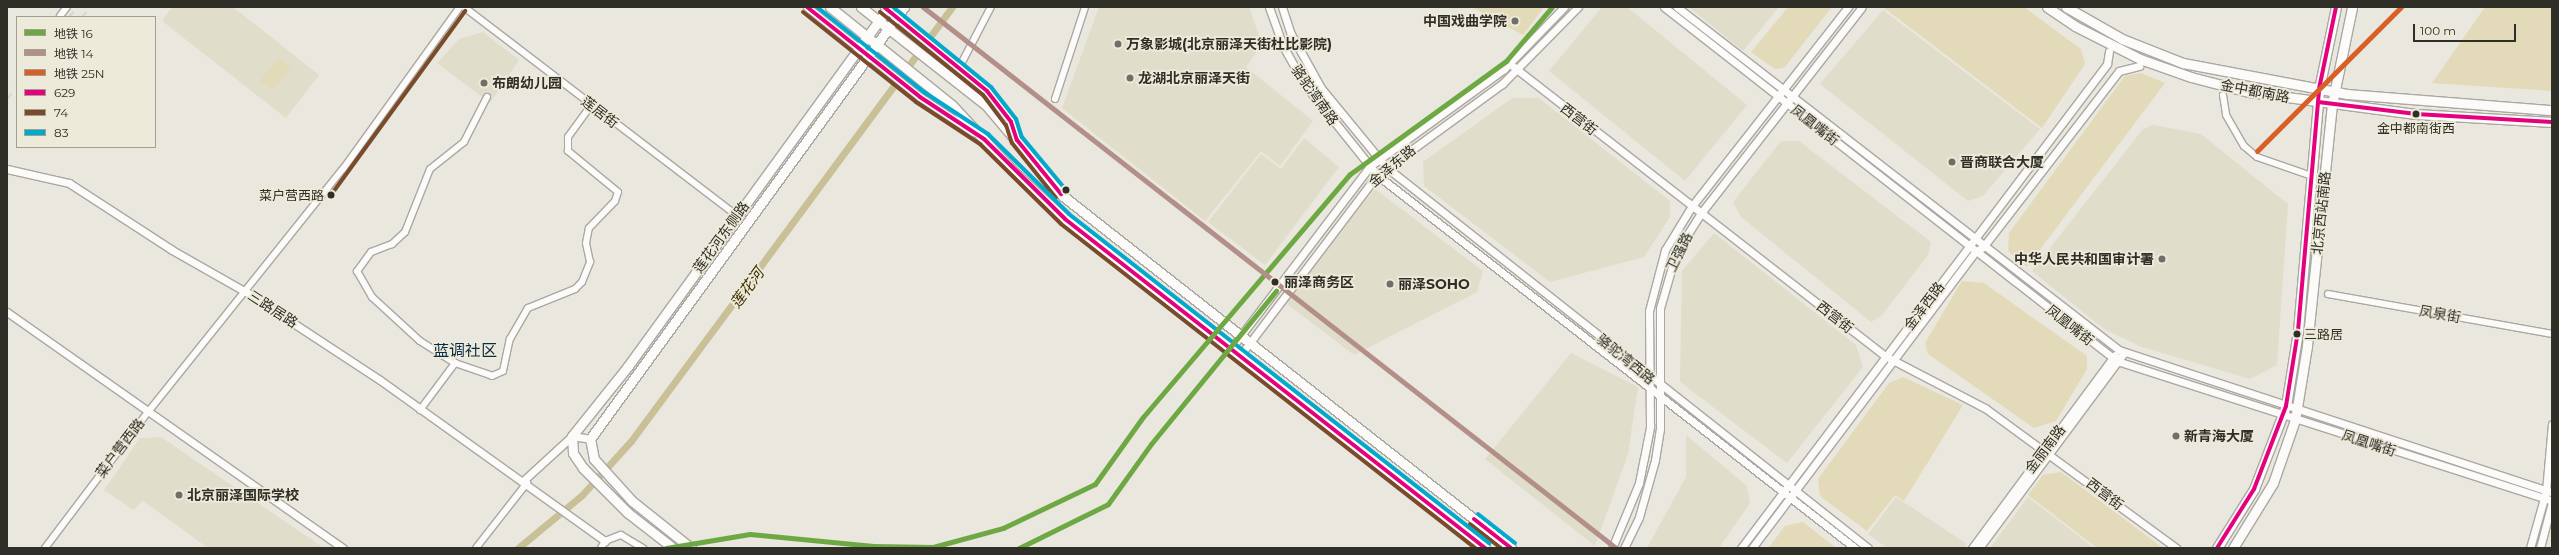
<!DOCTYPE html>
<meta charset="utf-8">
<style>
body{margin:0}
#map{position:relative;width:2559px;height:555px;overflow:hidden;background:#eae7de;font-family:Montserrat,"Noto Sans SC",sans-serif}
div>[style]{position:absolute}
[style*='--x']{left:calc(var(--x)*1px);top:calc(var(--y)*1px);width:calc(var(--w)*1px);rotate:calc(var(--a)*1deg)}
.built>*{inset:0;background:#e1ddcb}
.green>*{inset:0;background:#e3daba;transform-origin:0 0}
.canal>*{height:7px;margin:-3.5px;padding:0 3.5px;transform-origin:3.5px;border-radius:3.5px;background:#cac097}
.roads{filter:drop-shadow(1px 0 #aaa8a2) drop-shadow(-1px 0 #aaa8a2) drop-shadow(0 1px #aaa8a2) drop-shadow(0 -1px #aaa8a2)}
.minor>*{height:6px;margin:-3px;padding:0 3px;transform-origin:3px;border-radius:3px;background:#fcfbfa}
.tertiary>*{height:7px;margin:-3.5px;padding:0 3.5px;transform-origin:3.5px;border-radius:3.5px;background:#fcfbfa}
.primary>*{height:9px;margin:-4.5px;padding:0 4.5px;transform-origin:4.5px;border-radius:4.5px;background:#fcfbfa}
.rail>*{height:2px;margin-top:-1px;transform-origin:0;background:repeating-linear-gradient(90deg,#d6d5d2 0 7px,transparent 0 14px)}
.bus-1>*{height:4px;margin:-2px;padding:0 2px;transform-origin:2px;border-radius:2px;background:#e5007d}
.bus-2>*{height:4px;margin:-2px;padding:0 2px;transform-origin:2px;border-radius:2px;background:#7a4b2a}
.bus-3>*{height:4px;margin:-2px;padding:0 2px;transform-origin:2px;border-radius:2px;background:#00a9ce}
.metro-1>*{height:5px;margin:-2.5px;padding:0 2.5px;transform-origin:2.5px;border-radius:2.5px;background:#6da843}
.metro-2>*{height:5px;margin:-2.5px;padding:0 2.5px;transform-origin:2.5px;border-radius:2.5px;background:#b38f89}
.metro-3>*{height:5px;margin:-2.5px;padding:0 2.5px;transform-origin:2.5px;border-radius:2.5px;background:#d85f26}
.dots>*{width:11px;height:11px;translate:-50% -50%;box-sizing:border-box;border:2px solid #eeeada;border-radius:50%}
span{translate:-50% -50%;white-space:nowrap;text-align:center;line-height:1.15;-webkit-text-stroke:3.5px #eeeada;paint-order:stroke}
.bus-label{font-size:13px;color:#2f2e27}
.right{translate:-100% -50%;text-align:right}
.left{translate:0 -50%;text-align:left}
.poi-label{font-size:14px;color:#2f2e27;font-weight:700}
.street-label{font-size:14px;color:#2f2e27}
.stop-label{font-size:14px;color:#2f2e27;font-weight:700}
.water-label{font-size:15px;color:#3a2f00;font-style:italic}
.quarter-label{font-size:16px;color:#0c2d47}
.frame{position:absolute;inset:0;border:8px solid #2f2e27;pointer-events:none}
.legend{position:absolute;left:16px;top:16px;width:140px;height:132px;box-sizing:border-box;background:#eeeada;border:1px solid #a29f92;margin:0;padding:5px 7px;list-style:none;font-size:12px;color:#2f2e27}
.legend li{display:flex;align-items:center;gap:8px;height:20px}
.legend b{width:20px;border:1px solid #a29f92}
.scale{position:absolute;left:2413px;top:24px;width:103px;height:18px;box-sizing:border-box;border:2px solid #2f2e27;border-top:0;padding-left:5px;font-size:12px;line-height:14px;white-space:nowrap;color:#2f2e27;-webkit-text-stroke:3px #eeeada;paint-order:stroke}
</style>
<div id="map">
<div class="built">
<i style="clip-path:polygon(172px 7px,233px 7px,319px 75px,286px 118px,162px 21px)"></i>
<i style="clip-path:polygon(1099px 7px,1249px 7px,1262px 44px,1246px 67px,1313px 121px,1280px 166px,1261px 151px,1205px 221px,1062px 108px)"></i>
<i style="clip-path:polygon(1602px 7px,1627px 7px,1747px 105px,1685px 181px,1549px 71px)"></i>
<i style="clip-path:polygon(1689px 7px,1779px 7px,1743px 51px)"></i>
<i style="clip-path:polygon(1883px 10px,2040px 129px,1983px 196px,1968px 201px,1820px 84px)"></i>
<i style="clip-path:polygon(483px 32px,519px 60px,490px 103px,437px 63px,459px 39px)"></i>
<i style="clip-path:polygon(1512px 98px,1539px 98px,1670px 201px,1670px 217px,1644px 257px,1550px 282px,1424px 186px,1423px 162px)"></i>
<i style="clip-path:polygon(2153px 125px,2201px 134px,2288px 204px,2277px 365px,2250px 379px,2142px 347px,2104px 329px,2032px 271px,2143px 129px)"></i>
<i style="clip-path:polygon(1304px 138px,1339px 167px,1265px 265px,1208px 222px,1261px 154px,1281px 169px)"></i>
<i style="clip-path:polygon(1781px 141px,1799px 141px,1931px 242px,1928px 255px,1882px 315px,1871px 322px,1741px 217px,1733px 202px)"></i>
<i style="clip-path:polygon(1375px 189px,1483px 271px,1477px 292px,1354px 355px,1282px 300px)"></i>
<i style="clip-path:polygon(1714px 233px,1856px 345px,1863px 367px,1787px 463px,1680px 382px,1682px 271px)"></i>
<i style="clip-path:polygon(1571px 353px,1638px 387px,1628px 454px,1595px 546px,1485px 459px)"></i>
<i style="clip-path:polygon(1686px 435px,1747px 486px,1750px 503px,1719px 548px,1647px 548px,1686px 477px)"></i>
<i style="clip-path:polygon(161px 437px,324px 548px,208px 548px,143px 501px,133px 510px,104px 490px,140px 438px)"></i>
<i style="clip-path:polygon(1896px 497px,1967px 544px,1964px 548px,1887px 548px,1868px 534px)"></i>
<i style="clip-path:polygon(2028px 497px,2094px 548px,1990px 548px)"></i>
</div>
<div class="green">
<i style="clip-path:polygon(1472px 7px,1544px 7px,1523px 35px)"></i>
<i style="clip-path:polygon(1788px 7px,1832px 7px,1784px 68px,1775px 69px,1751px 52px)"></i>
<i style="clip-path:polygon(1883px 7px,2024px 7px,2081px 49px,2085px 64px,2042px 128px)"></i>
<i style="clip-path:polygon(2485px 7px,2552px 7px,2552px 91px,2432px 83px)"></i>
<i style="left:278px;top:58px;width:16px;height:29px;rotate:38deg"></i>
<i style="clip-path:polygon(2141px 73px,2165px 83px,2027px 267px,2008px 251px,2009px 233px,2125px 76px)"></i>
<i style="clip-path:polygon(1962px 281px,1984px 283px,2087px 356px,2087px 369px,2056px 421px,2034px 428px,1928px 354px,1925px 343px)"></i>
<i style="clip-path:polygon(1903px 377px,1963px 405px,1904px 501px,1895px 495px,1867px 531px,1820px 496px,1818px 479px,1889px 383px)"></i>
<i style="clip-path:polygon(2061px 472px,2163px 548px,2097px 548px,2028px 495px,2043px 475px)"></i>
<i style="clip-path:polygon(1803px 522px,1836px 548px,1768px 548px,1785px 526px)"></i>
</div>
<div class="canal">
<i style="--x:518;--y:548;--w:83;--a:-39.6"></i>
<i style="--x:582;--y:495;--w:73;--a:-47.8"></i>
<i style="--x:631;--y:441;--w:540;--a:-53.51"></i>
</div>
<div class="roads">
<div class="minor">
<i style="--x:464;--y:7;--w:344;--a:37.4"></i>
<i style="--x:60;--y:16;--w:11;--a:-52"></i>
<i style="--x:960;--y:66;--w:67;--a:-62.3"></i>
<i style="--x:2223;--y:95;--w:20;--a:81"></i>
<i style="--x:2226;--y:115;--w:36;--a:60"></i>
<i style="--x:2244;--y:146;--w:17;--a:40"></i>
<i style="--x:2257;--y:157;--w:58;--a:19.1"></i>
<i style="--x:487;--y:97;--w:51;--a:117.1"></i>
<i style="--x:464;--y:142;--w:43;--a:141.5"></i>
<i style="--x:430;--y:169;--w:68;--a:111.6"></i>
<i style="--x:405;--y:232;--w:18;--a:137"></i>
<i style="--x:392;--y:244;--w:22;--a:159"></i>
<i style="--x:371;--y:252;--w:24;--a:126"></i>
<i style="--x:357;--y:271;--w:30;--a:60"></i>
<i style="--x:372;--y:297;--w:65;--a:42.5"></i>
<i style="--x:420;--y:341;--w:41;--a:32.2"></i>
<i style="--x:455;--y:363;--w:39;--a:19"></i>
<i style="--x:492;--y:376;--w:12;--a:-24"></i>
<i style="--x:503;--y:371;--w:33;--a:-78"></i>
<i style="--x:510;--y:339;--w:36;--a:-60"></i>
<i style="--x:528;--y:308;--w:51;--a:-22"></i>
<i style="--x:575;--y:289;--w:10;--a:-45"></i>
<i style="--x:582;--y:282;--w:22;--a:-68"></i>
<i style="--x:590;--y:262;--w:19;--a:-102"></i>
<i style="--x:586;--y:243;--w:15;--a:-79"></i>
<i style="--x:589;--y:228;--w:37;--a:-46"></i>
<i style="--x:615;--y:201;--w:9;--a:-72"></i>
<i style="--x:618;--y:192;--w:65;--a:-140.6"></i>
<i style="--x:568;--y:151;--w:14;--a:-90"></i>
<i style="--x:568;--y:137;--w:39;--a:-54"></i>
<i style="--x:1055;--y:99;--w:97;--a:-71.9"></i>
<i style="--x:2328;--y:294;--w:228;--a:10.1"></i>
<i style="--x:420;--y:410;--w:59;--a:-53.3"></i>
<i style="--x:45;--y:548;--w:171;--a:-52.9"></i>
<i style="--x:148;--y:412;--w:312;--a:-51.3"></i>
<i style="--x:343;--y:169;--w:200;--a:-54.2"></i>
<i style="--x:476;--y:548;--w:83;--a:-51.9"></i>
<i style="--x:601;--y:548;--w:8;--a:-60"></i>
<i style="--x:605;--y:541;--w:17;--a:-21"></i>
<i style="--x:621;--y:535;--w:26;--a:31"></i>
</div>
<div class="tertiary">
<i style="--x:807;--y:7;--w:144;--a:38.5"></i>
<i style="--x:920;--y:97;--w:64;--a:33.4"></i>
<i style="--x:884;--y:7;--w:133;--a:39.2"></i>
<i style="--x:987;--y:91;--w:39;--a:52"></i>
<i style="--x:1011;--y:122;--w:18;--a:74"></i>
<i style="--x:1269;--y:7;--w:41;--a:70.3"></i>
<i style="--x:1283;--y:46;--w:45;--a:60.6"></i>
<i style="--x:1305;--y:85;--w:115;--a:51.3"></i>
<i style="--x:1377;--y:175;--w:606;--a:37.97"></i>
<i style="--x:1282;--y:7;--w:28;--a:72"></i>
<i style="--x:1291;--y:34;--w:62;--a:60.9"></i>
<i style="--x:1321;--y:88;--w:102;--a:50.6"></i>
<i style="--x:1386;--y:167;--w:614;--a:38.32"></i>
<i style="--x:1664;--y:7;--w:575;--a:38.01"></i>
<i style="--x:2117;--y:361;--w:457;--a:17.8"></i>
<i style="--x:1677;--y:7;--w:559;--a:37.81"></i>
<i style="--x:2119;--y:350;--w:456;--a:18.2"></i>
<i style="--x:1510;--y:64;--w:475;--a:37.9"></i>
<i style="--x:1885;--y:356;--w:113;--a:27.5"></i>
<i style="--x:1985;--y:408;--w:237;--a:36.2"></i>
<i style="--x:7;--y:169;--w:64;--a:12.7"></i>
<i style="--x:69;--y:183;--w:123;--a:33"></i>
<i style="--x:172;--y:250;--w:85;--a:29.6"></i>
<i style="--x:246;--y:292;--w:160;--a:33.3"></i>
<i style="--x:380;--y:380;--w:277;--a:35.6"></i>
<i style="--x:7;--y:312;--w:411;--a:35.1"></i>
<i style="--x:1230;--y:350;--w:231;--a:-52.7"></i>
<i style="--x:1370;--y:166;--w:165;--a:-35.9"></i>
<i style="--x:1504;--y:69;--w:86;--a:-45.9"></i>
<i style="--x:1239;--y:357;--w:228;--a:-52.8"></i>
<i style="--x:1377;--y:175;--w:155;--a:-36.1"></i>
<i style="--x:1502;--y:84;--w:108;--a:-45.4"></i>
<i style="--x:524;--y:480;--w:65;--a:-42.5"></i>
<i style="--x:572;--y:436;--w:18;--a:9"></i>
<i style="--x:1612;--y:548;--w:70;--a:-67.4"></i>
<i style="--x:1639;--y:483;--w:25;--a:-79"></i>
<i style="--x:1644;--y:458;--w:33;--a:-79"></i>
<i style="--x:1650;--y:426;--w:115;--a:-90.5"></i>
<i style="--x:1649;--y:311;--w:63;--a:-75.3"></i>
<i style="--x:1665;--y:250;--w:52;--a:-58.5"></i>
<i style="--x:1692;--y:206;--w:253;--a:-51.9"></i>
<i style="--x:1624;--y:548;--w:34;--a:-64"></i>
<i style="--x:1639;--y:517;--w:59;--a:-74.3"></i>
<i style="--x:1655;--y:460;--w:31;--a:-81"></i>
<i style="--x:1660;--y:429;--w:121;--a:-90"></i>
<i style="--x:1660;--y:308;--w:57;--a:-73.8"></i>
<i style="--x:1676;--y:253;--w:47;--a:-58"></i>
<i style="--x:1701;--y:213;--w:261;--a:-52"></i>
<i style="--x:1741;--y:548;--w:607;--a:-52.9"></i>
<i style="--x:2107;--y:64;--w:13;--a:-81"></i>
<i style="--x:1752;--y:548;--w:371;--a:-53"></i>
<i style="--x:1975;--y:252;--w:9;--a:-32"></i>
<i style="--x:1983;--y:247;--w:222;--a:-52.3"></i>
<i style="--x:2119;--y:71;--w:21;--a:-14"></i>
<i style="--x:1972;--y:548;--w:240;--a:-53.5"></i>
<i style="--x:1979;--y:548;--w:243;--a:-53.4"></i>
<i style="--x:2530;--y:548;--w:59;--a:-74.3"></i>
<i style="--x:2546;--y:491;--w:67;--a:-84.9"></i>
<i style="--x:2540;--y:548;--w:48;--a:-75.4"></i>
</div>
<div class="primary">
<i style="--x:830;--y:7;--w:156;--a:38.8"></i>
<i style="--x:952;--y:105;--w:91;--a:47.2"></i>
<i style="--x:1014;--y:172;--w:69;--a:42.7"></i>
<i style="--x:1065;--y:219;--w:534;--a:38.07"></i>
<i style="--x:861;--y:7;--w:159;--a:38.1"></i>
<i style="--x:986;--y:105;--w:119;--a:49.8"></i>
<i style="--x:1063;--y:196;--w:570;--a:38.16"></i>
<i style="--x:2047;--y:7;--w:34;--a:34"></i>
<i style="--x:2075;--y:26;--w:73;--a:26.9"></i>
<i style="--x:2140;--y:59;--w:54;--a:19.4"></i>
<i style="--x:2191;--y:77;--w:60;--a:14.5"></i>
<i style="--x:2249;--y:92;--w:168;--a:7.5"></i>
<i style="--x:2416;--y:114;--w:136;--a:3.4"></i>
<i style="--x:2066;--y:7;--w:64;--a:29.7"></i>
<i style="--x:2122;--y:39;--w:66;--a:21.5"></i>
<i style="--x:2183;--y:63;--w:167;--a:10.7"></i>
<i style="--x:2347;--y:94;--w:206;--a:4.5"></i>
<i style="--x:673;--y:548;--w:57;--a:-142.1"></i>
<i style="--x:628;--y:513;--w:64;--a:-135"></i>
<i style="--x:583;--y:468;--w:18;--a:-124"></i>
<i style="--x:573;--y:453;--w:17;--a:-93"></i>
<i style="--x:572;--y:436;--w:90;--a:-51.3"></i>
<i style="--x:628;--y:366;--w:444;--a:-54"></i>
<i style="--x:691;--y:548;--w:75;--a:-141.5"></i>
<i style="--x:632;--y:501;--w:57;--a:-132.1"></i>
<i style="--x:594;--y:459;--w:20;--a:-101"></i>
<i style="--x:590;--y:439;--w:534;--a:-53.99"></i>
<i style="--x:2217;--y:548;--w:70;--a:-57.9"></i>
<i style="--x:2254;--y:489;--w:89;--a:-68.9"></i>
<i style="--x:2286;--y:406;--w:76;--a:-80.9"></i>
<i style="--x:2298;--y:331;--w:243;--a:-85"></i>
<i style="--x:2319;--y:89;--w:84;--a:-78.3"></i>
<i style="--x:2233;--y:548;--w:76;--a:-58.4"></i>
<i style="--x:2273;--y:483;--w:67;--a:-70.8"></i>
<i style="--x:2295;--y:420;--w:75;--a:-80.8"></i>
<i style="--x:2307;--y:346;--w:243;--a:-84.1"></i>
<i style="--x:2332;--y:104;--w:99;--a:-78.3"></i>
</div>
</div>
<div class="rail">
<i style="--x:69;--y:17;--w:13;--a:-51"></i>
<i style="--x:82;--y:17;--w:13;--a:-48"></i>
<i style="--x:7;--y:99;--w:16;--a:-50"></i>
</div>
<div class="bus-1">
<i style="--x:807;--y:7;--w:144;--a:38.5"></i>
<i style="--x:920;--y:97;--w:77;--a:33.3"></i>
<i style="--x:984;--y:139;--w:114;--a:44.6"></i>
<i style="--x:1065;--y:219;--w:534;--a:38.07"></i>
<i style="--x:884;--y:7;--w:133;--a:39.2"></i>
<i style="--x:987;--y:91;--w:39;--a:52"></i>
<i style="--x:1011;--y:122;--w:19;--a:72"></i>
<i style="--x:1017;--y:140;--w:70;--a:50.8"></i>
<i style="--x:2318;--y:102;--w:99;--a:7"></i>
<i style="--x:2416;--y:114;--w:136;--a:3.4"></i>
<i style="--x:1474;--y:519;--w:47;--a:38.1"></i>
<i style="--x:2217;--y:548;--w:70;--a:-57.9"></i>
<i style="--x:2254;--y:489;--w:89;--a:-68.9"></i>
<i style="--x:2286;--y:406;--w:76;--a:-80.9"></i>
<i style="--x:2298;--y:331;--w:243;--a:-85"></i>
<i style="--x:2319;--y:89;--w:84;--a:-78.3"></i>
</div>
<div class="bus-2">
<i style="--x:803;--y:12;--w:144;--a:38.5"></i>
<i style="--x:916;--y:102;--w:77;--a:33.3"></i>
<i style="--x:980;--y:144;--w:114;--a:44.6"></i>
<i style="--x:1061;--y:224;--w:526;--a:38.05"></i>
<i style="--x:880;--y:12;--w:132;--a:38.9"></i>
<i style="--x:983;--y:95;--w:38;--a:53"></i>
<i style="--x:1006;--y:125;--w:19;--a:72"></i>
<i style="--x:1012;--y:143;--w:70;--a:51.3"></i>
<i style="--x:331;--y:195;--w:228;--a:-53.9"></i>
<i style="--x:1470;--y:524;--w:39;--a:38"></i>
</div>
<div class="bus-3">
<i style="--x:817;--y:7;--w:137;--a:38.5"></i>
<i style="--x:924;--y:92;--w:77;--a:33.3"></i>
<i style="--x:988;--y:134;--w:114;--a:44.6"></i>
<i style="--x:1069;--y:214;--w:534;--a:38.07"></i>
<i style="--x:893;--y:7;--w:127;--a:39.2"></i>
<i style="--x:991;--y:87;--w:41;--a:52"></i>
<i style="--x:1016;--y:119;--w:19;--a:72"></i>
<i style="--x:1022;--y:137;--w:69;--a:50.3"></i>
<i style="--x:1478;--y:514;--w:47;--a:38.1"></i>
</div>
<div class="metro-1">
<i style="--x:666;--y:548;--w:85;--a:-9.5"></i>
<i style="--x:750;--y:534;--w:124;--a:5.6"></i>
<i style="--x:873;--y:546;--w:60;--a:1"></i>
<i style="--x:933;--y:547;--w:73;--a:-15.2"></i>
<i style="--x:1003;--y:528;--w:102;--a:-25.6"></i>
<i style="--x:1095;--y:484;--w:82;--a:-54.4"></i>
<i style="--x:1143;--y:417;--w:319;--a:-49.6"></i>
<i style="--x:1350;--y:174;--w:193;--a:-35.9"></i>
<i style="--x:1506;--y:61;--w:71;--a:-49.6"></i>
<i style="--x:1019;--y:548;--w:99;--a:-26.3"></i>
<i style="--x:1108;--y:504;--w:74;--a:-54.4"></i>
<i style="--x:1151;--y:444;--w:198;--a:-50.8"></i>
</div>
<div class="metro-2">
<i style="--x:923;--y:7;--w:879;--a:37.98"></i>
</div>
<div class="metro-3">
<i style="--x:2257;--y:151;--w:204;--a:-45"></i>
</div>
<div class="dots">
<i style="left:1515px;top:21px;background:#706f67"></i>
<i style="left:1118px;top:44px;background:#706f67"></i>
<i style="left:1130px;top:78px;background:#706f67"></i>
<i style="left:484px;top:83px;background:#706f67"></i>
<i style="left:2416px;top:114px;background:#2f2e27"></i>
<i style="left:1952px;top:162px;background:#706f67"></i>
<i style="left:1066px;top:190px;background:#2f2e27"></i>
<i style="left:331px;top:195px;background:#2f2e27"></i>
<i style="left:2162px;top:259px;background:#706f67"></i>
<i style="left:1275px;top:282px;background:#2f2e27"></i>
<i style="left:1390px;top:284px;background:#706f67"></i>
<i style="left:2297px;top:334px;background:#2f2e27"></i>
<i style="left:2176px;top:436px;background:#706f67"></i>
<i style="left:179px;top:495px;background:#706f67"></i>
</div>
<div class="bus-label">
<span style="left:2416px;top:128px">金中都南街西</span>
<span class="right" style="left:324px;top:195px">菜户营西路</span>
<span class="left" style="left:2304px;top:334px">三路居</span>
</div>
<div class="poi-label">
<span class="right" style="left:1507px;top:21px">中国戏曲学院</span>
<span class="left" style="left:1126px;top:44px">万象影城(北京丽泽天街杜比影院)</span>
<span class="left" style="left:1138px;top:78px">龙湖北京丽泽天街</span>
<span class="left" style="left:492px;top:83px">布朗幼儿园</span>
<span class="left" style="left:1960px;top:162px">晋商联合大厦</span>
<span class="right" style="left:2154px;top:259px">中华人民共和国审计署</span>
<span class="left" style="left:1398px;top:284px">丽泽SOHO</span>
<span class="left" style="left:2184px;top:436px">新青海大厦</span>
<span class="left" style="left:187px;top:495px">北京丽泽国际学校</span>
</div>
<div class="street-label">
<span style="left:2255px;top:91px;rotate:11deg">金中都南路</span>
<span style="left:1315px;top:95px;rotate:55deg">骆驼湾南路</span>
<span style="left:600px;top:112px;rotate:37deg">莲居街</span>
<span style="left:1579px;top:119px;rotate:38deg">西营街</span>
<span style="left:1815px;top:125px;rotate:38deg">凤凰嘴街</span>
<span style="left:1392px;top:166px;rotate:-40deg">金泽东路</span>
<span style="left:2321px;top:213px;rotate:-84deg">北京西站南路</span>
<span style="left:721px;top:237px;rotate:-54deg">莲花河东侧路</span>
<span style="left:1679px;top:252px;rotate:-64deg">卫强路</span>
<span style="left:1924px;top:306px;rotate:-53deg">金泽西路</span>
<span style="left:273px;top:309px;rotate:33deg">三路居路</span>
<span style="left:2440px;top:314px;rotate:10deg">凤泉街</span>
<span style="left:1835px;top:317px;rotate:38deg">西营街</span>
<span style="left:2070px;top:325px;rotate:38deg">凤凰嘴街</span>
<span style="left:1626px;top:359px;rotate:39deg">骆驼湾西路</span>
<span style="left:2369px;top:443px;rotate:18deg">凤凰嘴街</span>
<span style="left:120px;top:448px;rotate:-53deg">菜户营西路</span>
<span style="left:2045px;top:449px;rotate:-53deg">金丽南路</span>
<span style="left:2105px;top:494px;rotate:37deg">西营街</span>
</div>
<div class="stop-label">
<span class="left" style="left:1284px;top:282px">丽泽商务区</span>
</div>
<div class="water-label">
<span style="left:747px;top:288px;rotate:-54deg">莲花河</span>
</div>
<div class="quarter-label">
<span style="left:465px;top:351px">蓝调社区</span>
</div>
<div class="frame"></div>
<ul class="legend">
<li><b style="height:5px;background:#6da843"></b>地铁 16</li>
<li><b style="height:5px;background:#b38f89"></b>地铁 14</li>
<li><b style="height:5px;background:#d85f26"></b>地铁 25N</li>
<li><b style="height:5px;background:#e5007d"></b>629</li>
<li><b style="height:5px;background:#7a4b2a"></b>74</li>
<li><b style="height:5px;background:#00a9ce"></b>83</li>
</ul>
<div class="scale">100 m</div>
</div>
